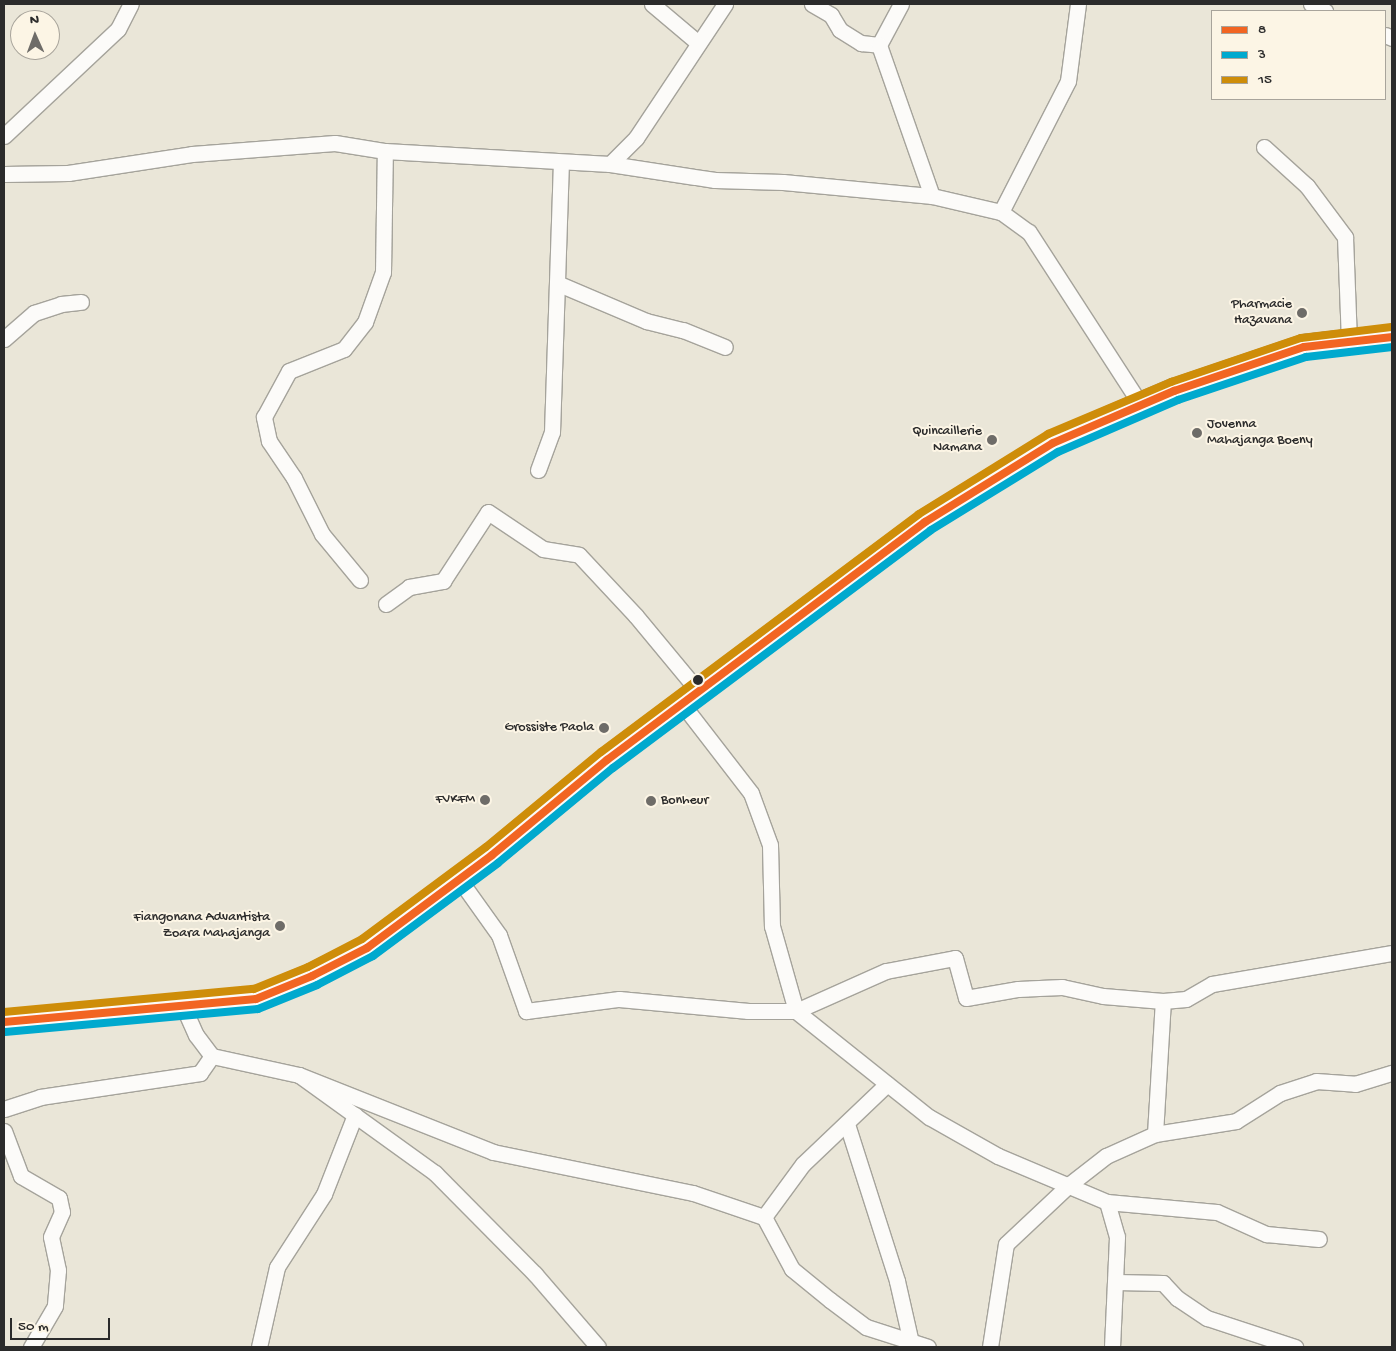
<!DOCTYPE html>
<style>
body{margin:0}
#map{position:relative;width:1396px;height:1351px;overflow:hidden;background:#eae6d8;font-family:"Gochi Hand",sans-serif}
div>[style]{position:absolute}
.roads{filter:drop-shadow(1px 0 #a5a39b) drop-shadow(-1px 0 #a5a39b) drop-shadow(0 1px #a5a39b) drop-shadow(0 -1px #a5a39b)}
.street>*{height:15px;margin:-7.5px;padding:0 7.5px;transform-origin:7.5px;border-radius:7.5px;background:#fcfbf9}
.primary>*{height:24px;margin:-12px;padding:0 12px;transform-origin:12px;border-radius:12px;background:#fcfbf9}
.bus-1>*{height:8px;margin:-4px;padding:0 4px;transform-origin:4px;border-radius:4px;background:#f26522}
.bus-2>*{height:8px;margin:-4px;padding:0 4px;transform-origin:4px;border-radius:4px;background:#00a9ce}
.bus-3>*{height:8px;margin:-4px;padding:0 4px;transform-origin:4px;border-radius:4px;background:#ce8d09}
.dots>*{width:14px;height:14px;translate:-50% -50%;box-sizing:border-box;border:2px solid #fcf5e5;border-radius:50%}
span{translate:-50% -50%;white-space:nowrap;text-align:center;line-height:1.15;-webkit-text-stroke:4px #fcf5e5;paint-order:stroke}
.poi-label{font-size:14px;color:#2b2b2b}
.right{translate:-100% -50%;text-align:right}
.left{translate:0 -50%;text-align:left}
.frame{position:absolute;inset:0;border:5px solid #2b2b2b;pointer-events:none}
.legend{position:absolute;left:1211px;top:10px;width:175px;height:90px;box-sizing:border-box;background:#fcf5e5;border:1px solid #a8a49b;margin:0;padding:6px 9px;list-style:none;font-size:15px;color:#2b2b2b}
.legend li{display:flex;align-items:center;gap:10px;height:25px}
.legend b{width:25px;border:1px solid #a8a49b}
.north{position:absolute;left:10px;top:10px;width:50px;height:50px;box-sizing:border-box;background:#fcf5e5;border:1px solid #a8a49b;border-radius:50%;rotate:358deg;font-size:14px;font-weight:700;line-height:20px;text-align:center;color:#2b2b2b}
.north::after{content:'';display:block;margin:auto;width:18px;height:22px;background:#6e6c68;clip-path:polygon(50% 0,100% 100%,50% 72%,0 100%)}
.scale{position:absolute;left:10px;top:1318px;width:100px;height:22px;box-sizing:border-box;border:2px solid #2b2b2b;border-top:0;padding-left:6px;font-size:15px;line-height:18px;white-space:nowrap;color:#2b2b2b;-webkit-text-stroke:4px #fcf5e5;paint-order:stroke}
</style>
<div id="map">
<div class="roads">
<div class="street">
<i style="left:652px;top:4px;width:59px;rotate:40.2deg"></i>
<i style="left:812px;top:4px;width:22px;rotate:30deg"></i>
<i style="left:831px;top:15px;width:17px;rotate:59deg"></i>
<i style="left:840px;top:30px;width:25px;rotate:32deg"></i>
<i style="left:861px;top:43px;width:18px;rotate:6deg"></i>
<i style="left:901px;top:4px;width:47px;rotate:118.2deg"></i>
<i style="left:879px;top:45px;width:160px;rotate:70.7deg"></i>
<i style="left:1311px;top:4px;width:16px;rotate:27deg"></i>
<i style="left:1385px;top:35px;width:8px;rotate:23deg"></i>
<i style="left:4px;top:136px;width:156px;rotate:-43.2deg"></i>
<i style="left:118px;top:29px;width:28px;rotate:-63deg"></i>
<i style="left:1264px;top:147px;width:58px;rotate:42.2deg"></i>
<i style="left:1307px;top:186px;width:64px;rotate:53.3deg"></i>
<i style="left:1345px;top:237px;width:104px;rotate:87.8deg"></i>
<i style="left:610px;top:164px;width:37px;rotate:-45deg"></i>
<i style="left:636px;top:138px;width:161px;rotate:-56.4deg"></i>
<i style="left:4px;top:174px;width:64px;rotate:-0.9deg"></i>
<i style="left:68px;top:173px;width:125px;rotate:-8.7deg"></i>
<i style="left:192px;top:154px;width:143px;rotate:-4.4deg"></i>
<i style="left:335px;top:143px;width:51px;rotate:9.1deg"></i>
<i style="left:385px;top:151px;width:225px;rotate:3.3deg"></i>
<i style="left:610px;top:164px;width:106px;rotate:8.7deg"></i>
<i style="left:715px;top:180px;width:68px;rotate:1.7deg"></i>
<i style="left:783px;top:182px;width:150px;rotate:5.4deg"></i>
<i style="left:932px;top:196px;width:71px;rotate:13.1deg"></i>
<i style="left:1001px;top:212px;width:34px;rotate:36deg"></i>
<i style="left:1029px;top:232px;width:206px;rotate:57.1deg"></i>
<i style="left:1001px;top:212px;width:147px;rotate:-62.9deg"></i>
<i style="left:1068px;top:81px;width:78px;rotate:-82.6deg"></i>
<i style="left:559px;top:284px;width:95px;rotate:23deg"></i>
<i style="left:646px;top:321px;width:38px;rotate:14deg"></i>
<i style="left:683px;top:330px;width:45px;rotate:22deg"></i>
<i style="left:4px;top:339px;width:40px;rotate:-41deg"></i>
<i style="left:34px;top:313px;width:28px;rotate:-18deg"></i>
<i style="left:61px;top:304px;width:20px;rotate:-6deg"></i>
<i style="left:538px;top:470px;width:40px;rotate:-69.8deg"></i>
<i style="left:552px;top:432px;width:269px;rotate:-88.1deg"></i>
<i style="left:360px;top:580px;width:60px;rotate:-129.6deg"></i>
<i style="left:322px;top:534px;width:63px;rotate:-116.6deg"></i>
<i style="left:294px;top:478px;width:45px;rotate:-124deg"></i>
<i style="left:269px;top:441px;width:25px;rotate:-102deg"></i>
<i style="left:264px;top:417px;width:52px;rotate:-61.5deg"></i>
<i style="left:289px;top:371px;width:59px;rotate:-21.8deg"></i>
<i style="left:344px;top:349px;width:34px;rotate:-52deg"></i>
<i style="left:365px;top:322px;width:53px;rotate:-70.2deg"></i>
<i style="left:383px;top:272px;width:121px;rotate:-89.1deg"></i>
<i style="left:386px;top:604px;width:29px;rotate:-36deg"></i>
<i style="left:409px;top:587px;width:35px;rotate:-10deg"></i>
<i style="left:443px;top:581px;width:82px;rotate:-56.9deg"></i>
<i style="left:488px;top:512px;width:66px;rotate:33.9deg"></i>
<i style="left:543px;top:549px;width:36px;rotate:9deg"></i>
<i style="left:579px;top:555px;width:83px;rotate:46.9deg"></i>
<i style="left:636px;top:616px;width:99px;rotate:50.3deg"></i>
<i style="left:683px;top:705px;width:111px;rotate:52.3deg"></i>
<i style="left:751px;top:793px;width:55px;rotate:69.9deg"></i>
<i style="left:770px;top:845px;width:81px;rotate:88.6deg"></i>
<i style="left:772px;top:926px;width:88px;rotate:74.2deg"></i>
<i style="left:796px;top:1011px;width:170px;rotate:38.6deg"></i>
<i style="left:929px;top:1117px;width:79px;rotate:29.5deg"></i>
<i style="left:998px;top:1156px;width:118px;rotate:22.9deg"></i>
<i style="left:1107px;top:1202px;width:36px;rotate:74deg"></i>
<i style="left:1117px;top:1237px;width:110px;rotate:92.6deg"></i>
<i style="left:459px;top:879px;width:69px;rotate:54.5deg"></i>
<i style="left:499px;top:935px;width:81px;rotate:70.4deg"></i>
<i style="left:526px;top:1011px;width:94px;rotate:-7.4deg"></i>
<i style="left:619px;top:999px;width:130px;rotate:5.3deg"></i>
<i style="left:748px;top:1011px;width:48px"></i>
<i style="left:796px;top:1011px;width:98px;rotate:-24deg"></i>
<i style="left:886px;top:971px;width:70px;rotate:-10.7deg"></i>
<i style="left:955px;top:958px;width:41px;rotate:74.6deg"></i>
<i style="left:966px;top:998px;width:53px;rotate:-9.8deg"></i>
<i style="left:1018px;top:989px;width:44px;rotate:-2.6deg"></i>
<i style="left:1062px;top:987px;width:42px;rotate:12.4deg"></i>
<i style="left:1103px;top:996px;width:60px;rotate:4.8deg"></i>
<i style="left:1163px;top:1001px;width:23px;rotate:-5deg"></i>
<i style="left:1186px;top:999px;width:30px;rotate:-30deg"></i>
<i style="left:1212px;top:984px;width:183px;rotate:-9.8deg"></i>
<i style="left:183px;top:1006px;width:32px;rotate:66deg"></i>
<i style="left:196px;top:1035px;width:26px;rotate:53deg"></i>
<i style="left:212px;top:1056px;width:89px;rotate:12.3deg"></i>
<i style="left:299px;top:1075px;width:168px;rotate:35.8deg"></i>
<i style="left:435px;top:1173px;width:142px;rotate:45.3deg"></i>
<i style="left:535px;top:1274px;width:96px;rotate:49.2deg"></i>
<i style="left:299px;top:1075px;width:209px;rotate:21.6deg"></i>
<i style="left:493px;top:1152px;width:204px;rotate:11.6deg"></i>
<i style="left:693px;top:1193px;width:75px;rotate:18.7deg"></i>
<i style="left:764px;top:1217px;width:59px;rotate:61.7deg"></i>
<i style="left:792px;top:1269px;width:49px;rotate:39.2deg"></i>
<i style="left:830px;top:1300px;width:45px;rotate:36.9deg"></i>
<i style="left:866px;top:1327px;width:65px;rotate:17.9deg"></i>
<i style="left:4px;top:1109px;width:38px;rotate:-18deg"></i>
<i style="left:40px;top:1097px;width:162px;rotate:-8.5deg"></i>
<i style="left:200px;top:1073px;width:21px;rotate:-55deg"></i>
<i style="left:847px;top:1124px;width:165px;rotate:72.3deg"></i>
<i style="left:897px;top:1281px;width:68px;rotate:77.2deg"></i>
<i style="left:4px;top:1131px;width:48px;rotate:69.3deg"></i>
<i style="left:21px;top:1176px;width:44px;rotate:30.1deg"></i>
<i style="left:59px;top:1198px;width:14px;rotate:78deg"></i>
<i style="left:62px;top:1212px;width:27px;rotate:114deg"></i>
<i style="left:51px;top:1237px;width:34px;rotate:78deg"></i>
<i style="left:58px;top:1270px;width:36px;rotate:95deg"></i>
<i style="left:55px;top:1306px;width:48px;rotate:120.3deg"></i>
<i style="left:1155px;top:1134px;width:133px;rotate:-86.6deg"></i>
<i style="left:1107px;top:1202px;width:110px;rotate:5.2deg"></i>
<i style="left:1217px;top:1212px;width:54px;rotate:24.2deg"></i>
<i style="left:1266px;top:1234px;width:53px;rotate:5.4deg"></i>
<i style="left:764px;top:1217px;width:66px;rotate:-53.7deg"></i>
<i style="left:803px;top:1164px;width:116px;rotate:-43.6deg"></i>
<i style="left:1116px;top:1282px;width:47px;rotate:1.2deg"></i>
<i style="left:1163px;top:1283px;width:21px;rotate:47deg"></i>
<i style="left:1177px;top:1298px;width:36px;rotate:34deg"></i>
<i style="left:1207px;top:1318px;width:93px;rotate:18.2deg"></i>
<i style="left:259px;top:1347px;width:82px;rotate:-77.3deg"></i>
<i style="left:277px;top:1267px;width:87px;rotate:-57.2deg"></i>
<i style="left:324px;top:1194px;width:85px;rotate:-68.6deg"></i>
<i style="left:990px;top:1347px;width:104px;rotate:-81.2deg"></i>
<i style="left:1006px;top:1244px;width:88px;rotate:-43.2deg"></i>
<i style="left:1070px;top:1184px;width:46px;rotate:-37.9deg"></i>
<i style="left:1106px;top:1156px;width:54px;rotate:-24.2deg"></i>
<i style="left:1155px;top:1134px;width:82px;rotate:-9.1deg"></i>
<i style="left:1236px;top:1121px;width:52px;rotate:-32.5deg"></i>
<i style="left:1280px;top:1093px;width:38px;rotate:-18deg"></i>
<i style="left:1316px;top:1081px;width:39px;rotate:4deg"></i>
<i style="left:1355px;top:1084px;width:39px;rotate:-17deg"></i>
</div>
<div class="primary">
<i style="left:4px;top:1022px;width:253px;rotate:-5.2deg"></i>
<i style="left:256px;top:999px;width:61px;rotate:-22.3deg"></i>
<i style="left:312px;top:976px;width:62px;rotate:-27deg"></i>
<i style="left:367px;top:948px;width:156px;rotate:-36.6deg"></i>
<i style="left:492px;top:855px;width:149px;rotate:-39.6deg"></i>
<i style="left:607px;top:760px;width:397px;rotate:-36.8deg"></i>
<i style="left:925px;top:522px;width:150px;rotate:-31.7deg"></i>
<i style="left:1053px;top:443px;width:132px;rotate:-23.3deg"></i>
<i style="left:1174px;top:391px;width:137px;rotate:-18.7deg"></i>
<i style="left:1304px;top:347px;width:89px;rotate:-6.5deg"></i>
</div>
</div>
<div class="bus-1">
<i style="left:4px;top:1022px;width:253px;rotate:-5.2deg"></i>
<i style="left:256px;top:999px;width:61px;rotate:-22.3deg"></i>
<i style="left:312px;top:976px;width:62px;rotate:-27deg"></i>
<i style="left:367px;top:948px;width:156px;rotate:-36.6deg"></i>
<i style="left:492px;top:855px;width:149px;rotate:-39.6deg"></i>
<i style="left:607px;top:760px;width:397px;rotate:-36.8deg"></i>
<i style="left:925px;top:522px;width:150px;rotate:-31.7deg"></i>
<i style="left:1053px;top:443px;width:132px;rotate:-23.3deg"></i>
<i style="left:1174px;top:391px;width:137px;rotate:-18.7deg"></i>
<i style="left:1304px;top:347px;width:89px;rotate:-6.5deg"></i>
</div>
<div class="bus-2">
<i style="left:5px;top:1032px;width:254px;rotate:-5.2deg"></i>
<i style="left:258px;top:1009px;width:64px;rotate:-22.1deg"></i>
<i style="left:317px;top:985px;width:63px;rotate:-27.4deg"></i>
<i style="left:373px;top:956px;width:156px;rotate:-36.6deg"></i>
<i style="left:498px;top:863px;width:149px;rotate:-39.6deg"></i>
<i style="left:613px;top:768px;width:397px;rotate:-36.8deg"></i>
<i style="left:931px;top:530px;width:149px;rotate:-31.6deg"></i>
<i style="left:1058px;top:452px;width:131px;rotate:-23.4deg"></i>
<i style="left:1178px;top:400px;width:135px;rotate:-18.6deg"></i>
<i style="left:1306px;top:357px;width:87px;rotate:-6.6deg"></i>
</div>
<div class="bus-3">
<i style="left:4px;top:1012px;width:251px;rotate:-5.3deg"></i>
<i style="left:254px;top:989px;width:58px;rotate:-22.2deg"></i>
<i style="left:308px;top:967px;width:61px;rotate:-27.4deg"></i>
<i style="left:362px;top:939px;width:154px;rotate:-36.6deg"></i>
<i style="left:486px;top:847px;width:149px;rotate:-39.6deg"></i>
<i style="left:601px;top:752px;width:397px;rotate:-36.8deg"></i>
<i style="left:919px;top:514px;width:152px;rotate:-31.8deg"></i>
<i style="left:1048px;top:434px;width:134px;rotate:-22.9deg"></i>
<i style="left:1171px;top:382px;width:137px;rotate:-18.7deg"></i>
<i style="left:1301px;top:338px;width:91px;rotate:-7deg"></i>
</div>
<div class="dots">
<i style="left:1302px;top:313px;background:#6e6c68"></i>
<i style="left:1197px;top:433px;background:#6e6c68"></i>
<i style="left:992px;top:440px;background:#6e6c68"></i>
<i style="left:698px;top:680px;background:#2b2b2b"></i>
<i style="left:604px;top:728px;background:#6e6c68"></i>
<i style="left:485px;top:800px;background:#6e6c68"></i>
<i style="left:651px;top:801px;background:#6e6c68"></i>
<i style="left:280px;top:926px;background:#6e6c68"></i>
</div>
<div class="poi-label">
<span class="right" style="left:1292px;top:313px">Pharmacie<br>Hazavana</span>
<span class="left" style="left:1207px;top:433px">Jovenna<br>Mahajanga Boeny</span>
<span class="right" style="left:982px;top:440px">Quincaillerie<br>Namana</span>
<span class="right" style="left:594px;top:728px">Grossiste Paola</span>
<span class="right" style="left:475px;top:800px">FVKFM</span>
<span class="left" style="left:661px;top:801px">Bonheur</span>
<span class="right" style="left:270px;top:926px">Fiangonana Advantista<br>Zoara Mahajanga</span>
</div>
<div class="frame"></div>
<ul class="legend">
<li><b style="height:6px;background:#f26522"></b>8</li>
<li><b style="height:6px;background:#00a9ce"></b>3</li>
<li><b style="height:6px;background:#ce8d09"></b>15</li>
</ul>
<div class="north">N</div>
<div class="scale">50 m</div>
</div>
